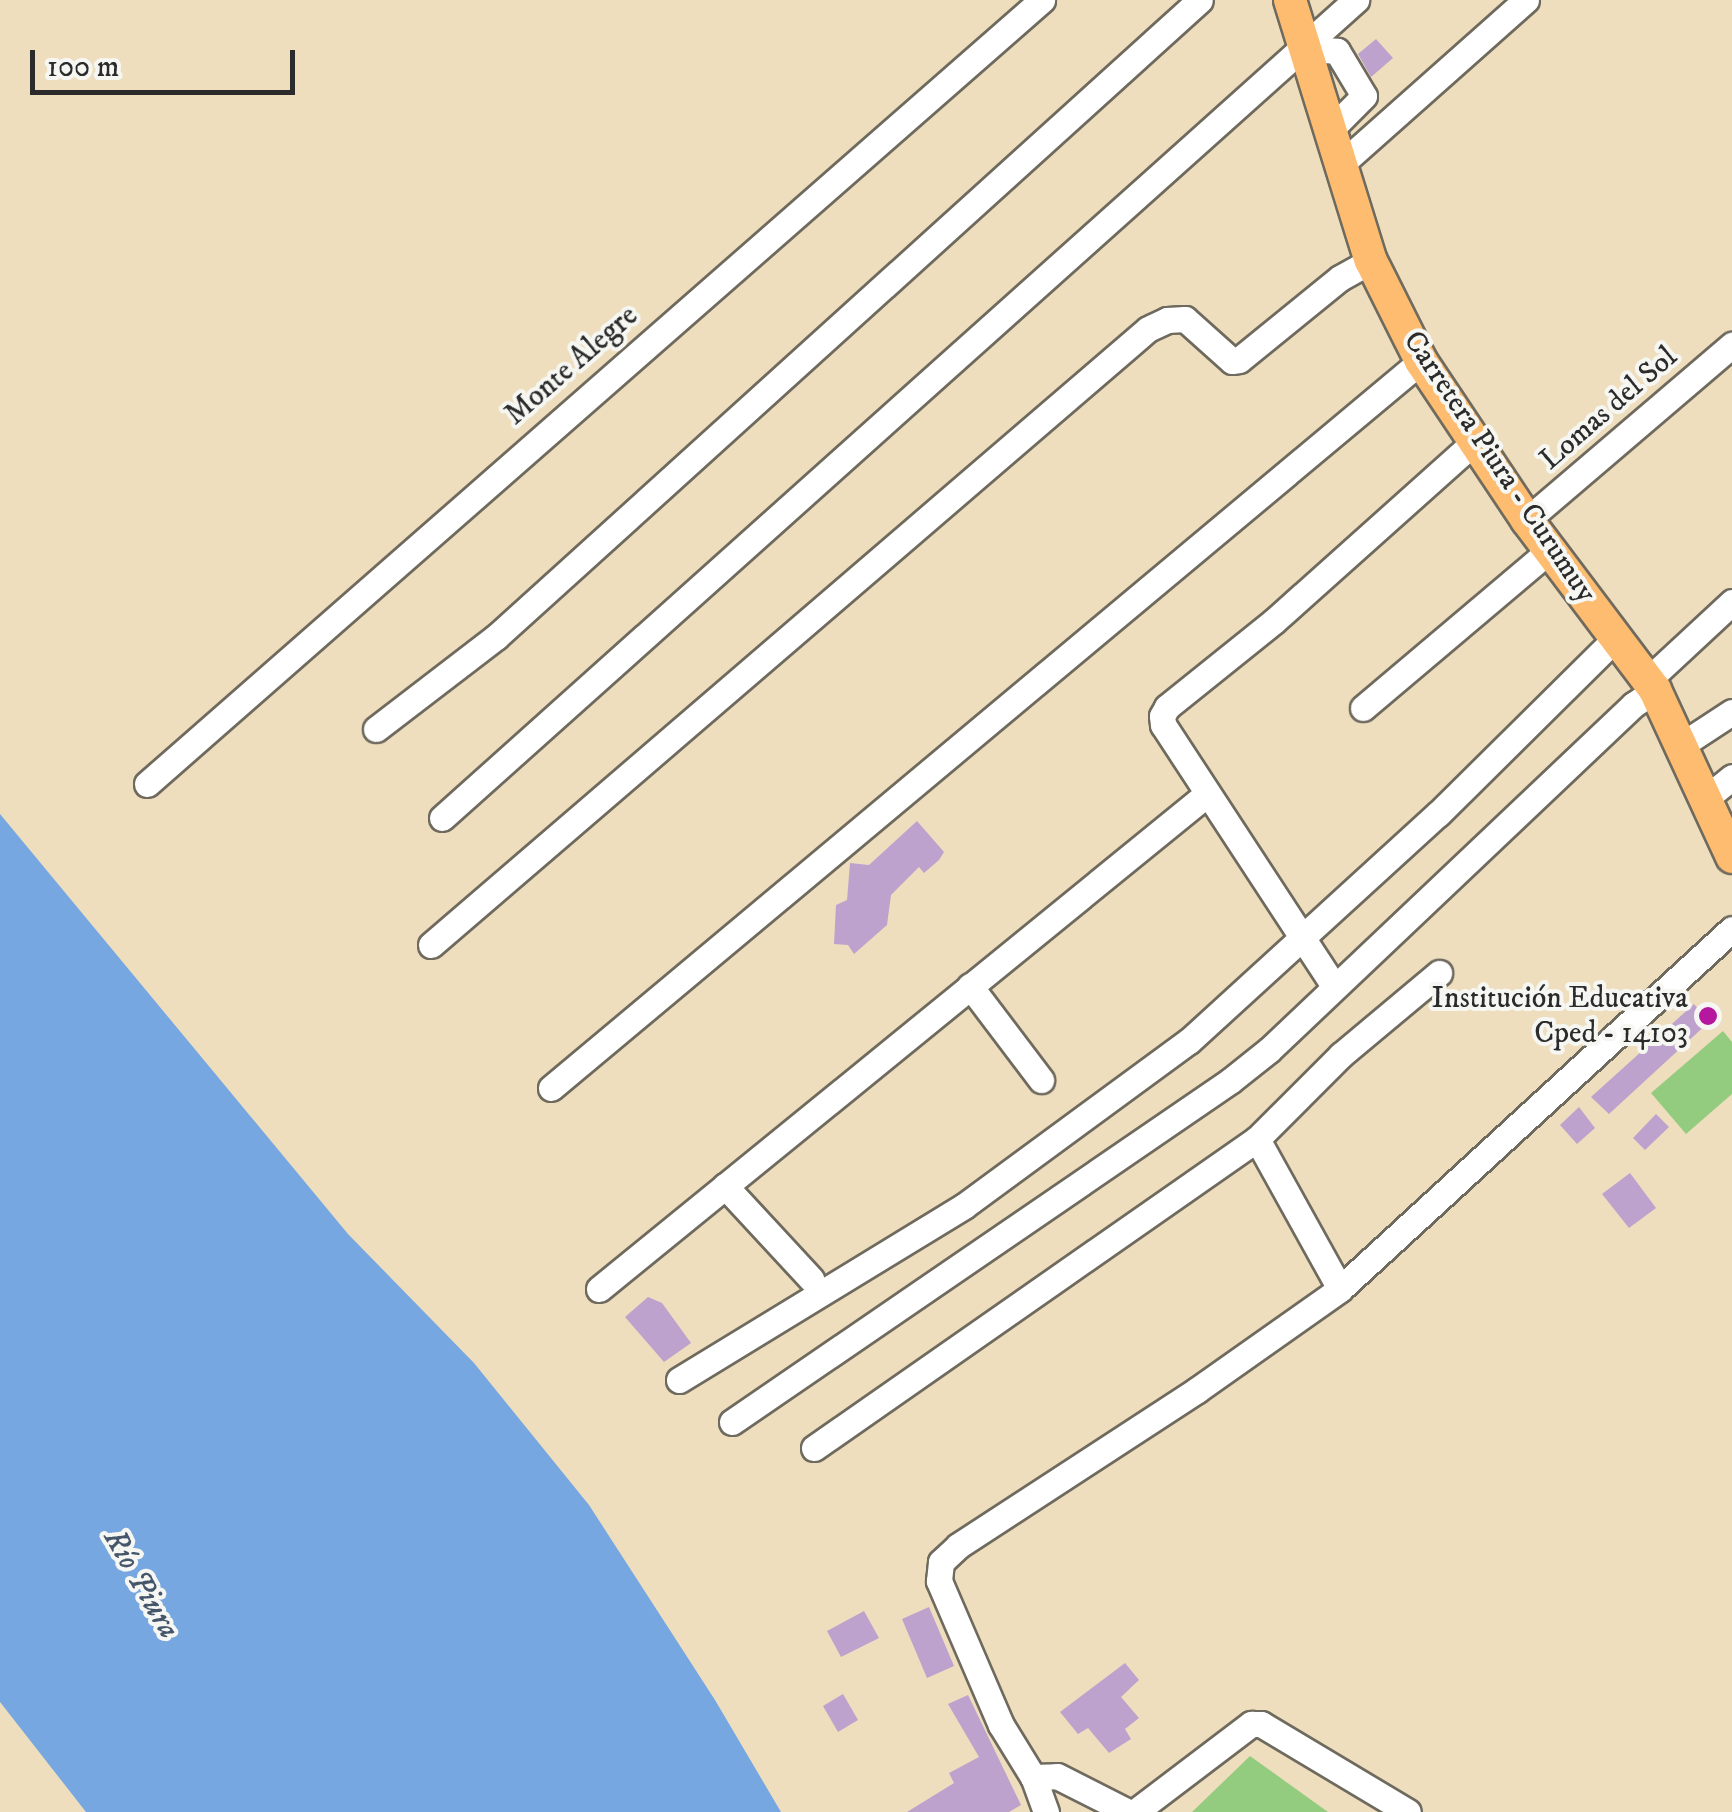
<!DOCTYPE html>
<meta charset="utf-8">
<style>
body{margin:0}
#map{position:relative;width:1732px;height:1812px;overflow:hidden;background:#eedebe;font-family:"IM FELL DW Pica",serif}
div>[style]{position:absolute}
.green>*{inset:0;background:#94cc7f}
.water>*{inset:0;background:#76a7e1}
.building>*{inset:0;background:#bda2cd}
.roads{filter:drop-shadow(2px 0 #6f6a5e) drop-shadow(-2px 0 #6f6a5e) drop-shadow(0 2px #6f6a5e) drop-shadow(0 -2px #6f6a5e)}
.minor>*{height:25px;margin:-12.5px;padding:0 12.5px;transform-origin:12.5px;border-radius:12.5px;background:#fff}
.major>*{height:32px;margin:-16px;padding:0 16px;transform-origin:16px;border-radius:16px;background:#fdbc6f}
.dots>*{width:28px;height:28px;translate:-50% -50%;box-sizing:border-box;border:5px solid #f6f6f2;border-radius:50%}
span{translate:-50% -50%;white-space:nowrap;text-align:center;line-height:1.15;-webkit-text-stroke:8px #f6f6f2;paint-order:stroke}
.street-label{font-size:30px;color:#2b2b2b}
.poi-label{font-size:30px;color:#2b2b2b}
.right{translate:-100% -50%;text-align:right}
.water-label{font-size:32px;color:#45566b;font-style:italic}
.scale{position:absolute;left:30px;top:50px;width:265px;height:45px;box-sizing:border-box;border:5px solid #2b2b2b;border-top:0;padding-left:12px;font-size:30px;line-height:35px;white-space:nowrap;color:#2b2b2b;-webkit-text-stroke:8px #f6f6f2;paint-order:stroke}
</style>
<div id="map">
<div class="green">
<i style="clip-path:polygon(1723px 1031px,1732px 1042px,1732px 1094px,1686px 1134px,1651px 1093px)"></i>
<i style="clip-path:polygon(1250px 1756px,1328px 1812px,1192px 1812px)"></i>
</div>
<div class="water">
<i style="clip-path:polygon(0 814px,348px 1234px,474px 1363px,589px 1505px,715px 1700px,781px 1812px,86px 1812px,0 1702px)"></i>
</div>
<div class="building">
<i style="clip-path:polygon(1376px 39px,1393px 58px,1371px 77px,1358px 54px)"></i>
<i style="clip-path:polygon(917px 821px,944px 852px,939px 860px,924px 873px,919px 867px,891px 895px,887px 925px,854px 954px,848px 945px,834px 944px,836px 905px,847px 900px,850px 863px,869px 865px)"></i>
<i style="clip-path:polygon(1694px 1004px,1709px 1022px,1609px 1114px,1591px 1097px)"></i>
<i style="clip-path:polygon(1579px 1107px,1595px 1128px,1577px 1144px,1560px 1125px)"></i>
<i style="clip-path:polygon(1656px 1114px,1669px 1127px,1645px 1150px,1633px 1138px)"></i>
<i style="clip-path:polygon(1630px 1173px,1656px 1208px,1629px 1228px,1602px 1194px)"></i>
<i style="clip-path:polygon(648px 1297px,662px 1303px,691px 1343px,664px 1362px,625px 1317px)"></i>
<i style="clip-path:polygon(929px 1607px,954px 1666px,927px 1678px,902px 1619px)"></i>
<i style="clip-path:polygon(864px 1611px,879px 1638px,841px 1657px,827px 1631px)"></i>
<i style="clip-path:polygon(1125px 1663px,1139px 1680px,1121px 1697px,1139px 1718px,1125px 1729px,1131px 1739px,1109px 1753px,1088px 1728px,1078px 1734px,1060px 1712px)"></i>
<i style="clip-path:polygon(843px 1694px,858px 1720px,838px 1732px,823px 1706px)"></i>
<i style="clip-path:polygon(968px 1695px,1021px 1805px,1009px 1812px,907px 1812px,954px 1783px,949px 1773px,979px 1757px,948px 1704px)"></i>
</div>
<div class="roads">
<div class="minor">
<i style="left:1302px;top:49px;width:35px;rotate:3deg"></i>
<i style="left:1337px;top:51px;width:52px;rotate:59deg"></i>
<i style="left:1364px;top:96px;width:51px;rotate:135deg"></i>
<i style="left:1339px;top:166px;width:250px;rotate:-41.6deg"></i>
<i style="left:1527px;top:520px;width:270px;rotate:-40.5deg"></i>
<i style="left:1647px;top:681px;width:116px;rotate:-42.9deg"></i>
<i style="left:1363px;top:708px;width:245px;rotate:-40.2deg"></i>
<i style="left:376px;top:729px;width:151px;rotate:-37.5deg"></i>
<i style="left:496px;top:637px;width:949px;rotate:-42.14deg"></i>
<i style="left:1680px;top:746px;width:62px;rotate:-33.2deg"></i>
<i style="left:147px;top:784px;width:1190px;rotate:-41.22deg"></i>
<i style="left:1705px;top:799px;width:35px;rotate:-39deg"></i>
<i style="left:442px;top:818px;width:1227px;rotate:-41.83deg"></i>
<i style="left:431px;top:945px;width:945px;rotate:-40.67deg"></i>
<i style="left:1148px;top:329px;width:21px;rotate:-25deg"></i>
<i style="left:1167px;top:320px;width:18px;rotate:-3deg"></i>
<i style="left:1185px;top:319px;width:63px;rotate:41.8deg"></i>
<i style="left:1232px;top:361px;width:7px;rotate:-8deg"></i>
<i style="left:1239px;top:360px;width:130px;rotate:-39.1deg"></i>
<i style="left:1340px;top:278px;width:35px;rotate:-29deg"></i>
<i style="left:970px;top:986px;width:118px;rotate:52.9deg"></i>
<i style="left:1334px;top:986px;width:312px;rotate:-123.2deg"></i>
<i style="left:1163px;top:725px;width:9px;rotate:-96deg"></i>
<i style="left:1162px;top:716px;width:10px;rotate:-61deg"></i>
<i style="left:1167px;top:707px;width:137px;rotate:-38.8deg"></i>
<i style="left:1274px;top:621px;width:268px;rotate:-41.8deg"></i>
<i style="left:551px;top:1088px;width:1134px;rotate:-39.88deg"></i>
<i style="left:1257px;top:1139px;width:171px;rotate:61deg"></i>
<i style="left:725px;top:1186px;width:127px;rotate:47.2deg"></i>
<i style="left:599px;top:1289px;width:784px;rotate:-39.15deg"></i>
<i style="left:679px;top:1380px;width:334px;rotate:-31.4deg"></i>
<i style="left:964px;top:1206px;width:279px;rotate:-36.3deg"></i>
<i style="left:1189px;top:1041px;width:337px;rotate:-42.4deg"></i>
<i style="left:1438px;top:814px;width:250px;rotate:-44.7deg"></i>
<i style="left:732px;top:1422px;width:604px;rotate:-34.4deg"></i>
<i style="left:1230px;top:1081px;width:50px;rotate:-38.5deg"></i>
<i style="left:1269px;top:1050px;width:502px;rotate:-43.46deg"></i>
<i style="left:1633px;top:705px;width:27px;rotate:-34deg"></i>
<i style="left:814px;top:1448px;width:540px;rotate:-34.9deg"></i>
<i style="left:1257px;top:1139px;width:119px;rotate:-45deg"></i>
<i style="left:1341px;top:1055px;width:128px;rotate:-39.9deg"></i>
<i style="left:1033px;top:1777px;width:24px;rotate:-2deg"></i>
<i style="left:1057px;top:1776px;width:80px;rotate:26.9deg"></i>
<i style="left:1046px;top:1812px;width:37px;rotate:-110deg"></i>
<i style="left:1033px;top:1777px;width:61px;rotate:-121.6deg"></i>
<i style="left:1001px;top:1725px;width:157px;rotate:-113.3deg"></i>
<i style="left:939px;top:1581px;width:19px;rotate:-84deg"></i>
<i style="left:941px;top:1562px;width:23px;rotate:-43deg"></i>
<i style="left:958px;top:1546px;width:285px;rotate:-33.1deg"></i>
<i style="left:1197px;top:1390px;width:175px;rotate:-35.2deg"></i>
<i style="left:1340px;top:1289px;width:532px;rotate:-42.56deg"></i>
<i style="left:1135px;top:1812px;width:146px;rotate:-37.2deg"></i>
<i style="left:1251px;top:1724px;width:10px"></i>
<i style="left:1261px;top:1724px;width:171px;rotate:30.9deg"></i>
</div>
<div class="major">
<i style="left:1290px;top:0;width:273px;rotate:72.8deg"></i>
<i style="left:1371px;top:261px;width:112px;rotate:63.4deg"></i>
<i style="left:1421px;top:361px;width:191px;rotate:56.3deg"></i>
<i style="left:1527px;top:520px;width:213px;rotate:53deg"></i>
<i style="left:1655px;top:690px;width:184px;rotate:65.2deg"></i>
</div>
</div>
<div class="dots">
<i style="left:1708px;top:1016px;background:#b5179e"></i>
</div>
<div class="street-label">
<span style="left:572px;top:366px;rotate:-41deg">Monte Alegre</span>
<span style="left:1609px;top:409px;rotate:-41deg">Lomas del Sol</span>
<span style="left:1499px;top:467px;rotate:56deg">Carretera Piura - Curumuy</span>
</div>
<div class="poi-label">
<span class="right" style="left:1688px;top:1016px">Institución Educativa<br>Cped - 14103</span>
</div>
<div class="water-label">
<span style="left:141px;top:1584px;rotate:60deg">Río Piura</span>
</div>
<div class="scale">100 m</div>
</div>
